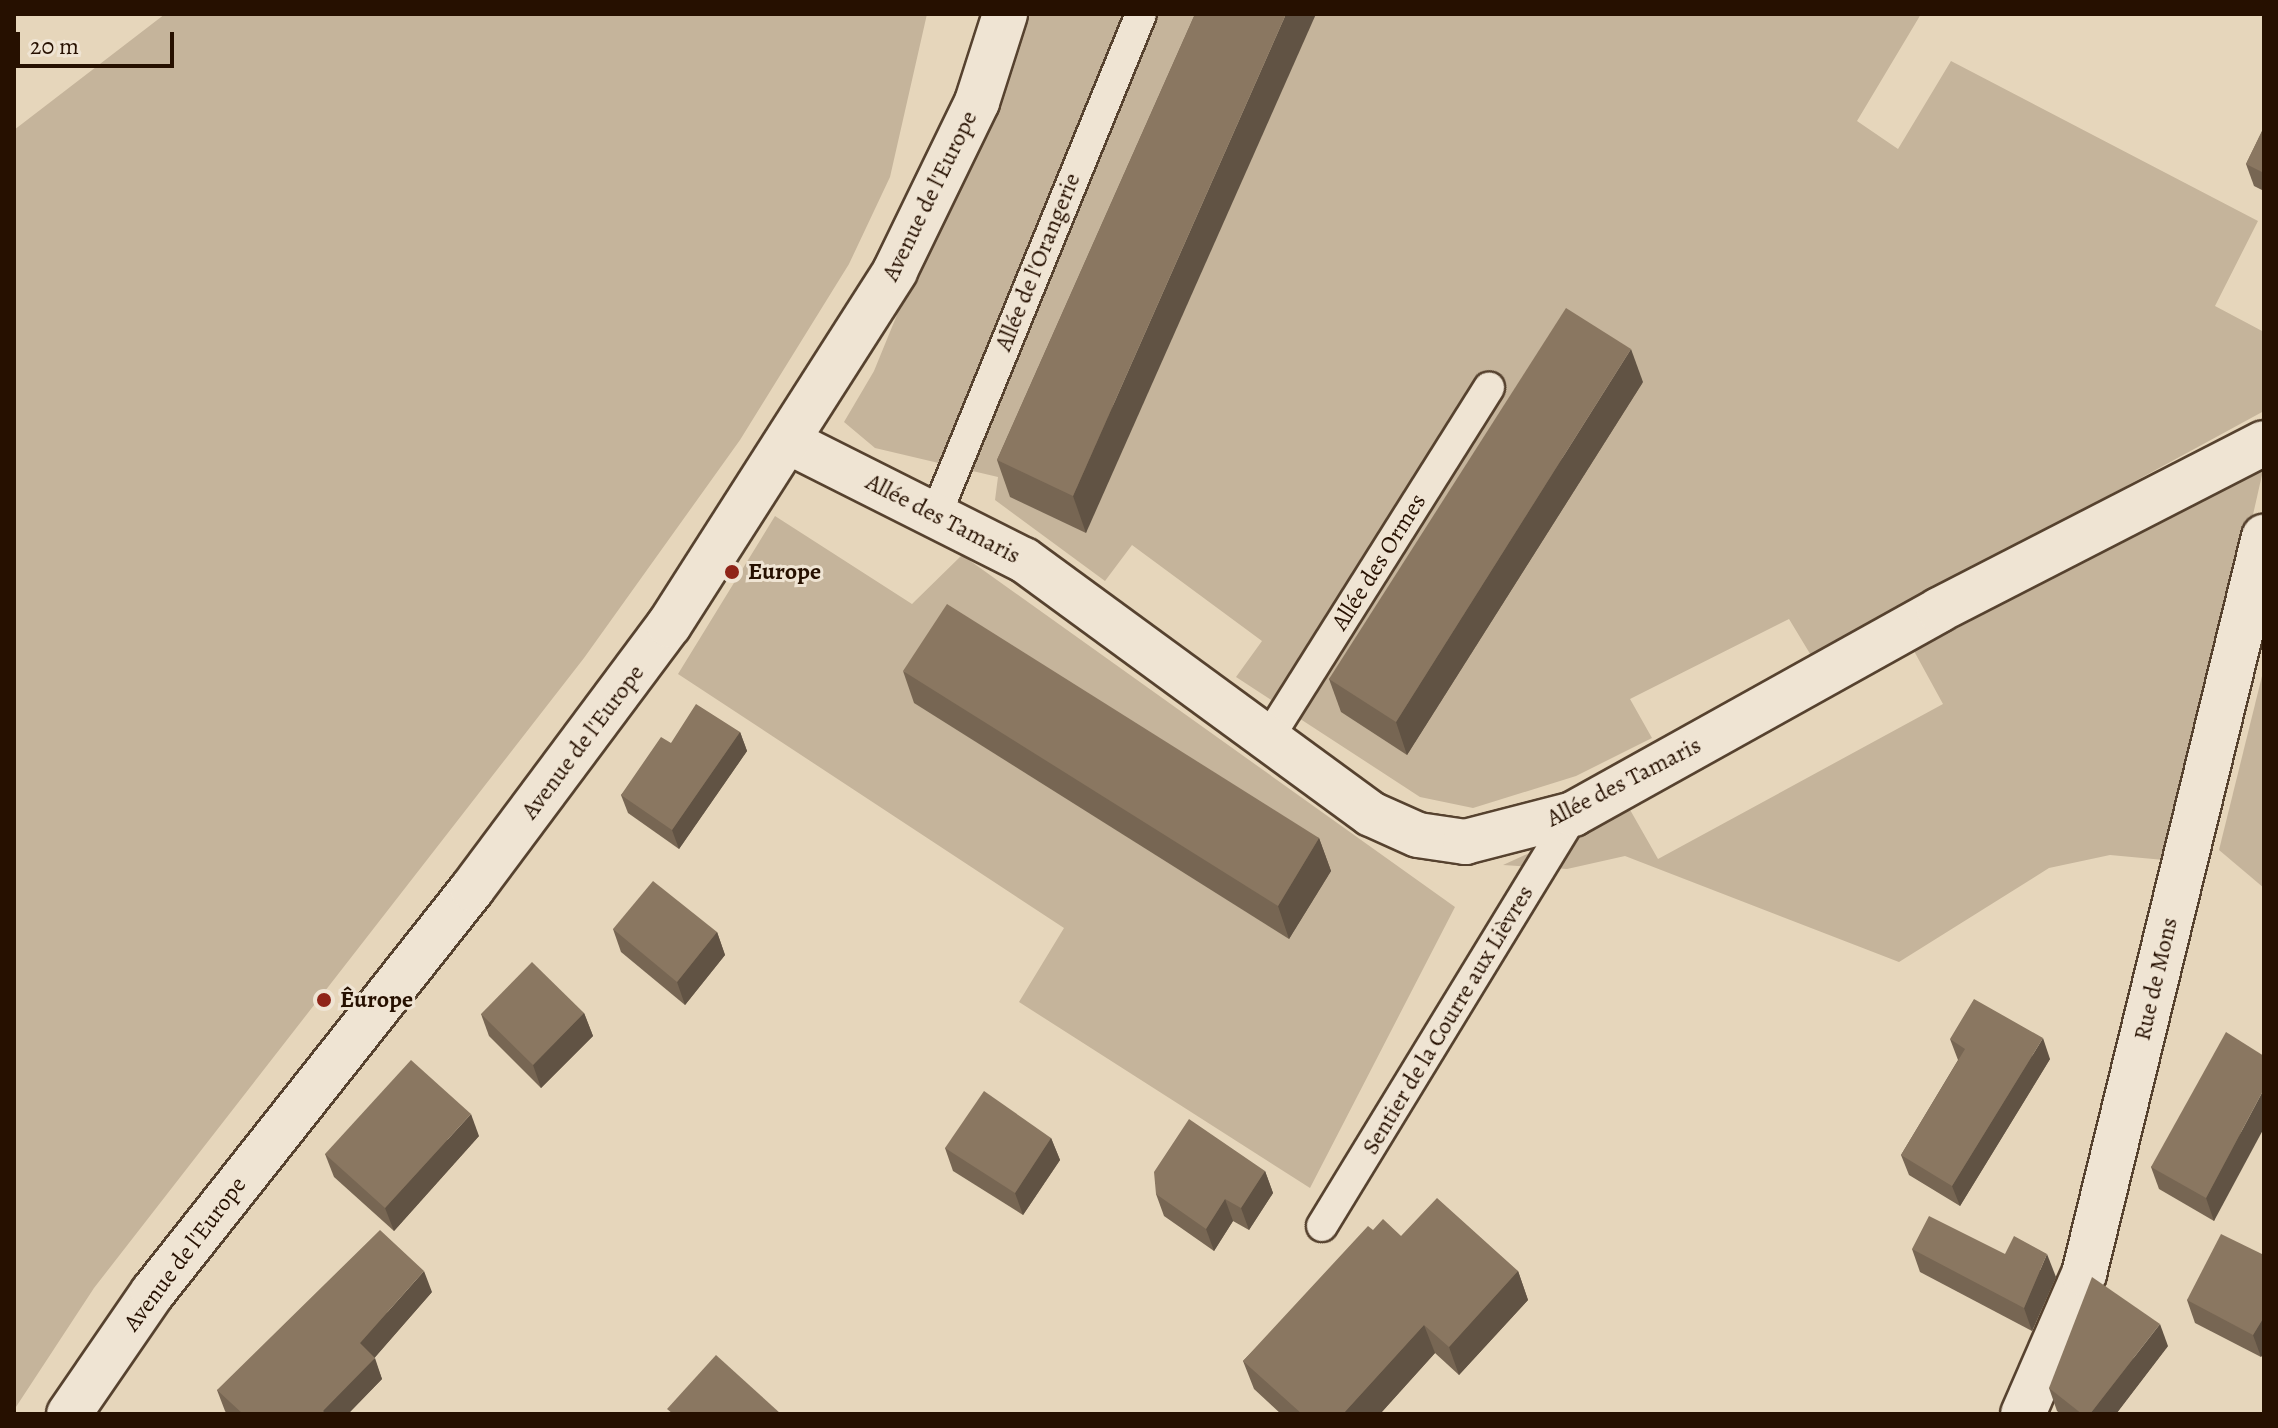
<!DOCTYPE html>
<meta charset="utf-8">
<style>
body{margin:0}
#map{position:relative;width:2278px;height:1428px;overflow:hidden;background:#e6d6bb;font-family:Alegreya,serif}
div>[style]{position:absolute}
.green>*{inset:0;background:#c5b49b}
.roads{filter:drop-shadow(2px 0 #56422f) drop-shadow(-2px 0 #56422f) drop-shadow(0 2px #56422f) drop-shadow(0 -2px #56422f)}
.service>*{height:30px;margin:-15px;padding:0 15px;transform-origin:15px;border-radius:15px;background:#efe4d3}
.minor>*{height:44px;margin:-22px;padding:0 22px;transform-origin:22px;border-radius:22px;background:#efe4d3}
.wall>*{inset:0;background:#776653}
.shaded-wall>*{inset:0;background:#615344}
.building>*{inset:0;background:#8a7761}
.dots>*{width:22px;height:22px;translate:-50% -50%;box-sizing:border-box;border:4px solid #efe4d3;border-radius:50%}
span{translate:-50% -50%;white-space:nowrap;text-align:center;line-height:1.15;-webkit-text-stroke:6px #efe4d3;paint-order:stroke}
.street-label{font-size:24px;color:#261000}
.poi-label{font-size:24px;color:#261000;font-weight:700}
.left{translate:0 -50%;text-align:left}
.frame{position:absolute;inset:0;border:16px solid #261000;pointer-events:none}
.scale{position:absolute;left:16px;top:32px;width:158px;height:36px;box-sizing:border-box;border:4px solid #261000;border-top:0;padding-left:10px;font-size:24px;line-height:28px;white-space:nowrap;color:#261000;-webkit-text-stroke:6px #efe4d3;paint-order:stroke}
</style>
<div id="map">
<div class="green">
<i style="clip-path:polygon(165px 14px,927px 14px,890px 177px,849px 264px,740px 440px,584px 658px,94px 1288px,14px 1410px,14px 130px)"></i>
<i style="clip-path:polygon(1020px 14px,1921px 14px,1857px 121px,1898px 149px,1951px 61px,2258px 221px,2215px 306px,2264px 332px,2264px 411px,1812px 657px,1789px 619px,1630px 699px,1652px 738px,1576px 776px,1473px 808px,1420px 797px,1236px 677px,1262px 641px,1132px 545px,1105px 581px,995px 500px,998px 477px,875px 448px,844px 422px,874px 371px)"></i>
<i style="clip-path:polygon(2264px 466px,2175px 861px,2110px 855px,2049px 868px,1899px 962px,1625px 856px,1567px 869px,1503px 865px,1629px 808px,1658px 859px,1943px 704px,1914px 651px)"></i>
<i style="clip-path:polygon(775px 516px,912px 604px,962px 555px,1455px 907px,1310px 1188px,1019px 1002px,1064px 928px,678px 674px)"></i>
<i style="clip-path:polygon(2264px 668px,2264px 888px,2219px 850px)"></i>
</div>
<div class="roads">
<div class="service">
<i style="left:937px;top:512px;width:538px;rotate:-67.72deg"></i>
<i style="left:1269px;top:737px;width:413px;rotate:-57.8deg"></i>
<i style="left:1322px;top:1226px;width:482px;rotate:-58.6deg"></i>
</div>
<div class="minor">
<i style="left:789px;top:442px;width:263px;rotate:26.7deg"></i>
<i style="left:1024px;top:560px;width:430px;rotate:36.2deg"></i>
<i style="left:1371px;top:814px;width:51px;rotate:24.1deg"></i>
<i style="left:1418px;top:835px;width:48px;rotate:8.5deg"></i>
<i style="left:1465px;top:842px;width:112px;rotate:-14.5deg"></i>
<i style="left:1573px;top:814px;width:419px;rotate:-29.1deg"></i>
<i style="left:1939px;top:610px;width:365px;rotate:-27.2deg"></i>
<i style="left:69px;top:1414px;width:148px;rotate:-55.5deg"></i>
<i style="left:153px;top:1292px;width:514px;rotate:-51.64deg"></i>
<i style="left:472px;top:889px;width:329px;rotate:-53.3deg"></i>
<i style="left:669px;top:625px;width:420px;rotate:-57.4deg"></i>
<i style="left:895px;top:271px;width:188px;rotate:-64.1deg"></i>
<i style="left:977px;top:102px;width:92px;rotate:-72.3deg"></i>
<i style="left:2023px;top:1414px;width:153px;rotate:-66.5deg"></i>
<i style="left:2084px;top:1274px;width:759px;rotate:-76.28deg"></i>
</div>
</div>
<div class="wall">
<i style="clip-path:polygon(1195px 14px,1086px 533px,1010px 497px,997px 460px)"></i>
<i style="clip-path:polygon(2264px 127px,2264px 191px,2254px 186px,2246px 164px)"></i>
<i style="clip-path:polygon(1643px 382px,1407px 755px,1341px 712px,1329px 679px)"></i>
<i style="clip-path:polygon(903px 671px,1319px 838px,1331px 871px,1289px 939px,914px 703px)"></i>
<i style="clip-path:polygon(740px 732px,747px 751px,679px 849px,628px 813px,621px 795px,671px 743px)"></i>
<i style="clip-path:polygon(613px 929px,717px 932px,725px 955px,685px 1005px,621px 952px)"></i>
<i style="clip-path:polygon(584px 1013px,593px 1036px,541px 1088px,489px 1036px,481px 1014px)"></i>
<i style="clip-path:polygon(1950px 1039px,2050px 1059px,1960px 1206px,1909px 1175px,1901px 1155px,1958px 1060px)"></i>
<i style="clip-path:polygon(2264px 1056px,2214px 1221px,2159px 1189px,2151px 1167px)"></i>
<i style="clip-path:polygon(479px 1136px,394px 1231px,334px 1177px,325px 1154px)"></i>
<i style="clip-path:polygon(1051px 1138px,1060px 1160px,1023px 1215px,953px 1171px,945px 1148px)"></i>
<i style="clip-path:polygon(1265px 1171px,1273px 1193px,1249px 1230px,1233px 1221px,1214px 1251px,1164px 1216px,1156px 1194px)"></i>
<i style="clip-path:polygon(1373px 1230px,1401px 1236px,1518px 1271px,1528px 1300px,1459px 1375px,1435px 1353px,1380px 1414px,1281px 1414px,1254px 1389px,1243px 1361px)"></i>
<i style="clip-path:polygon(1912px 1249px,2005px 1254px,2056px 1277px,2032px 1331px,1920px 1272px)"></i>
<i style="clip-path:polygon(2264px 1255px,2264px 1352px,2261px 1357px,2195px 1323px,2187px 1300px)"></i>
<i style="clip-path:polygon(432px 1292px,374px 1358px,382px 1379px,348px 1414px,227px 1414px,225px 1411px,217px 1390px)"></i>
<i style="clip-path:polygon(2168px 1346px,2116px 1414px,2061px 1414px,2057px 1411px,2049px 1388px)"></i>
</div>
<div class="shaded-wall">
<i style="clip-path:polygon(1286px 14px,1316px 14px,1086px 533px,1073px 496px)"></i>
<i style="clip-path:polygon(1631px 349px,1643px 382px,1407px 755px,1396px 722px)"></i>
<i style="clip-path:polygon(740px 732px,747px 751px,679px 849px,672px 830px)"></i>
<i style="clip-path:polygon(1319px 838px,1331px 871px,1289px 939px,1278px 906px)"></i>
<i style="clip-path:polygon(717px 932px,725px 955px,685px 1005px,677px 982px)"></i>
<i style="clip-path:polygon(584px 1013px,593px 1036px,541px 1088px,533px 1065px)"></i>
<i style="clip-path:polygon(2043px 1038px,2050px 1059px,1960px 1206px,1952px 1186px)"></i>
<i style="clip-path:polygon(2264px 1089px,2264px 1128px,2214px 1221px,2206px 1198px)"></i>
<i style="clip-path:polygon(471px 1114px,479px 1136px,394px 1231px,385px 1208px)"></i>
<i style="clip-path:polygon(1051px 1138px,1060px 1160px,1023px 1215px,1015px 1193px)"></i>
<i style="clip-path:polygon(1265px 1171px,1273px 1193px,1249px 1230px,1241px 1208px)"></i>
<i style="clip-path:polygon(1225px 1199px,1233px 1221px,1214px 1251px,1206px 1229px)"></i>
<i style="clip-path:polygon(2047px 1254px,2056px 1277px,2032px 1331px,2024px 1308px)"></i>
<i style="clip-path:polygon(424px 1271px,432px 1292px,371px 1362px,375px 1358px,382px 1379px,348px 1414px,324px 1414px,323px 1411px,360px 1343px)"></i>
<i style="clip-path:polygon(1518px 1271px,1528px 1300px,1459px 1375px,1449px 1347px)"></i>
<i style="clip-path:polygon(2264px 1317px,2264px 1352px,2261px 1357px,2253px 1335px)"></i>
<i style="clip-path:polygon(2160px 1324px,2168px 1346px,2116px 1414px,2090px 1414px)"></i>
<i style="clip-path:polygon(1424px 1325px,1435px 1353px,1380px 1414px,1343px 1414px)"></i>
</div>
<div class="building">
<i style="clip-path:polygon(1195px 14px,1286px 14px,1073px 496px,997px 460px)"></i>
<i style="clip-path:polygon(2264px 127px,2264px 173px,2246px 164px)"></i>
<i style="clip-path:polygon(1566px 308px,1631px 349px,1396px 722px,1329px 679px)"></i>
<i style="clip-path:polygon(947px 604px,1319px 838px,1278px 906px,903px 671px)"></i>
<i style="clip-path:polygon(696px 704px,740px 732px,672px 830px,621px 795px,661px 737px,671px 743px)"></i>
<i style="clip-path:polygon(653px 881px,717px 932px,677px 982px,613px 929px)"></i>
<i style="clip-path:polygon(532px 962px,584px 1013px,533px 1065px,481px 1014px)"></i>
<i style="clip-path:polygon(1974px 999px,2043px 1038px,1952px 1186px,1901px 1155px,1965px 1049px,1950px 1039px)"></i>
<i style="clip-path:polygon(2226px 1032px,2264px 1056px,2264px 1089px,2206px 1198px,2151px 1167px)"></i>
<i style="clip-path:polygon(411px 1060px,471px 1114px,385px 1208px,325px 1154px)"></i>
<i style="clip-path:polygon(984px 1091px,1051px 1138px,1015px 1193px,945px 1148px)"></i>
<i style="clip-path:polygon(1189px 1119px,1265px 1171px,1241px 1208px,1225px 1199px,1206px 1229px,1156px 1194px,1154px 1172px)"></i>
<i style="clip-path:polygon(1437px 1198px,1518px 1271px,1449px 1347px,1424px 1325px,1343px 1414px,1302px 1414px,1243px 1361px,1368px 1226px,1373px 1230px,1383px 1219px,1401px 1236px)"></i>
<i style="clip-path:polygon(1929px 1216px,2005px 1254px,2014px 1236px,2047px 1254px,2024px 1308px,1912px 1249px)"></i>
<i style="clip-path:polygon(380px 1230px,424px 1271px,360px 1343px,375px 1358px,323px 1411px,326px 1414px,243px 1414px,217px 1390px)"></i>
<i style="clip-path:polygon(2221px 1234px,2264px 1255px,2264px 1317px,2253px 1335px,2187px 1300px)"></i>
<i style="clip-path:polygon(2092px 1277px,2160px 1324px,2090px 1414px,2082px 1414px,2049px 1388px)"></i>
<i style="clip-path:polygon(716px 1355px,781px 1414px,673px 1414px,667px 1409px)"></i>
</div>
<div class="dots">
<i style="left:732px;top:572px;background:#8f2418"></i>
<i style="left:324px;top:1000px;background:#8f2418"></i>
</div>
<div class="street-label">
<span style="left:930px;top:196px;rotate:-64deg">Avenue de l'Europe</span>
<span style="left:1038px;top:262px;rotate:-68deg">Allée de l'Orangerie</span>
<span style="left:943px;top:519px;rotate:27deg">Allée des Tamaris</span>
<span style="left:1379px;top:562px;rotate:-58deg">Allée des Ormes</span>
<span style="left:583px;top:742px;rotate:-53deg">Avenue de l'Europe</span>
<span style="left:1624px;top:782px;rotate:-27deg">Allée des Tamaris</span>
<span style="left:2156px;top:979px;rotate:-77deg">Rue de Mons</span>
<span style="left:1448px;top:1020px;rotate:-59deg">Sentier de la Courre aux Lièvres</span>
<span style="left:185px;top:1254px;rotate:-53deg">Avenue de l'Europe</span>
</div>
<div class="poi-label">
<span class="left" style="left:748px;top:572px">Europe</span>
<span class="left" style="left:340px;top:1000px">Êurope</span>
</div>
<div class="frame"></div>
<div class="scale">20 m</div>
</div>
